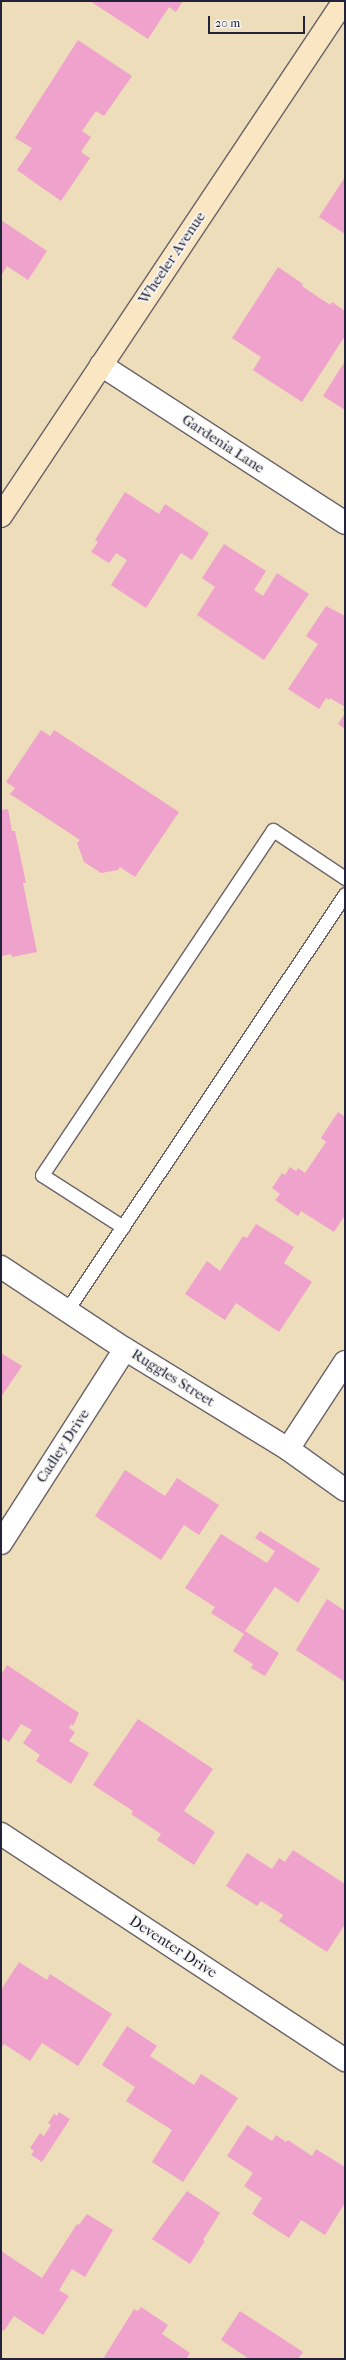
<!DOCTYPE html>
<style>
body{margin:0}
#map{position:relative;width:346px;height:2360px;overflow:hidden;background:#edddbb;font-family:"IM FELL French Canon",serif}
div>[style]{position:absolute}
.building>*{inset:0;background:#efa2cc}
.roads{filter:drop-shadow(1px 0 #696368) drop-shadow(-1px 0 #696368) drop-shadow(0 1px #696368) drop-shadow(0 -1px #696368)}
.service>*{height:13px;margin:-6.5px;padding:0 6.5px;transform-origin:6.5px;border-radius:6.5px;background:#fff}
.minor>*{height:22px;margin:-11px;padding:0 11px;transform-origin:11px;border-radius:11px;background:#fff}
.secondary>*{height:22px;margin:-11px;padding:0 11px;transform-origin:11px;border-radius:11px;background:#fbe6c3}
span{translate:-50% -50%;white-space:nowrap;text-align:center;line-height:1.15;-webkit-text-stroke:3.5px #f6f6f2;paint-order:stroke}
.street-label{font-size:15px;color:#22223b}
.frame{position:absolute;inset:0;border:2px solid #22223b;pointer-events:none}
.scale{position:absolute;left:208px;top:16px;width:97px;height:18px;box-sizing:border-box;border:2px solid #22223b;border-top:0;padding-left:5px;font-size:12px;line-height:14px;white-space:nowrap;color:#22223b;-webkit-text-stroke:3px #f6f6f2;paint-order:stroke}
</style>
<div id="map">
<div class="building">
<i style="clip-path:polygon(90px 1px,183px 1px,176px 12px,169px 7px,148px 39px)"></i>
<i style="clip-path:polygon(78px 40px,132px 76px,104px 116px,96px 111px,82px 131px,91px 137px,81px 152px,90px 158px,61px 201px,17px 170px,32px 148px,15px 138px)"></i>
<i style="clip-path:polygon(345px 177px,345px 234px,319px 217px)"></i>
<i style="clip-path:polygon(1px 220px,47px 251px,28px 280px,7px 266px,1px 276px)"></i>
<i style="clip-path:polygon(278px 267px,303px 284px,302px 286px,330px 305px,332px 302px,345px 311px,345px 336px,302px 402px,253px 370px,261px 357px,232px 338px)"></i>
<i style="clip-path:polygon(345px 361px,345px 410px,323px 396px)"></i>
<i style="clip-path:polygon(125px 492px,159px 514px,165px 504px,209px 533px,192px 560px,181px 553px,146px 608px,111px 585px,127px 560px,116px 553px,109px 563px,91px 552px,98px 542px,95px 540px)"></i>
<i style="clip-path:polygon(224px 544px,266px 571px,254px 590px,263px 596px,277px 573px,309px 594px,264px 660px,197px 615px,215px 587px,202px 578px)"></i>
<i style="clip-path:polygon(326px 606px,345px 616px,345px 712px,343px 710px,345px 707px,330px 698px,329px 700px,326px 698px,319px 709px,288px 689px,318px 644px,306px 636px)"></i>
<i style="clip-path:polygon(345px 713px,345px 729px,338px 724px)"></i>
<i style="clip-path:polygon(41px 730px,50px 736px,54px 730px,179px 812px,135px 877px,120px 867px,118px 870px,101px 873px,84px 862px,77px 843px,80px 840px,10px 794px,15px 788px,6px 782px)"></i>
<i style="clip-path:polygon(8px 809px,12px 831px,15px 831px,26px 883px,23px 883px,37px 952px,12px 957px,11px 954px,1px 956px,1px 810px)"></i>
<i style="clip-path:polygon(338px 1112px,345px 1117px,345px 1215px,334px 1232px,301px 1211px,298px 1216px,275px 1200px,280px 1194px,272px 1188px,282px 1173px,285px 1175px,290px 1167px,296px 1171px,298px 1168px,305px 1173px,326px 1142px,321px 1138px)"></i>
<i style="clip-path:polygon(256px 1224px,294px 1247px,284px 1263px,312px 1282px,279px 1332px,236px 1303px,225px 1320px,185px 1294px,207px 1261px,220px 1271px,243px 1236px,247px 1238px)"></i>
<i style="clip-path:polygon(1px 1353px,22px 1366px,1px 1397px)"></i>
<i style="clip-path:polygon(125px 1470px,165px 1496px,177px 1478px,219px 1505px,199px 1535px,184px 1525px,161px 1560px,95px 1516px)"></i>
<i style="clip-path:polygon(260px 1531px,320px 1569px,298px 1603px,275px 1587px,245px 1631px,279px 1653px,265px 1676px,251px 1668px,253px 1664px,233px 1651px,244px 1634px,211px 1613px,215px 1607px,185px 1588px,221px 1534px,267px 1563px,275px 1551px,255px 1538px)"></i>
<i style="clip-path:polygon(327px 1599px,345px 1611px,345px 1682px,296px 1650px)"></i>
<i style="clip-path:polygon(7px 1665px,79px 1713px,73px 1726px,71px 1724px,69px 1728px,75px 1732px,69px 1741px,89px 1753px,71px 1784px,36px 1761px,40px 1755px,23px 1743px,32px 1730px,21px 1724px,9px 1742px,1px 1737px,1px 1675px)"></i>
<i style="clip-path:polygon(138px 1719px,213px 1769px,184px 1811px,215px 1832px,194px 1865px,157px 1840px,161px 1834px,131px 1814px,133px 1811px,93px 1785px)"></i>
<i style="clip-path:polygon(293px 1850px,345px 1884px,345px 1924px,327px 1952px,279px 1921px,283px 1915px,261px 1901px,257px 1906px,226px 1886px,247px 1853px,272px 1869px,279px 1858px,285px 1862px)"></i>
<i style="clip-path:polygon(19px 1962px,47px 1980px,50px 1974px,112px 2014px,78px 2066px,42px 2043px,30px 2061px,4px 2044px,1px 2048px,1px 1990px)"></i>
<i style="clip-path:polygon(127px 2026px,157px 2046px,150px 2056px,194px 2085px,201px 2074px,238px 2098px,183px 2182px,152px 2162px,172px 2130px,126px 2101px,135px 2087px,102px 2065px)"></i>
<i style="clip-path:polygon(59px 2112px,70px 2119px,42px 2162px,31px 2155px,34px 2151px,30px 2148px,40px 2133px,44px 2136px,51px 2125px,48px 2123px,54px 2114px,57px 2116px)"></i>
<i style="clip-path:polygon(247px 2125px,272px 2141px,276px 2135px,286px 2142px,288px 2140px,312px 2156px,316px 2149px,345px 2167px,345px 2203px,325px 2235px,301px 2220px,289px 2238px,252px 2214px,262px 2198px,244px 2186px,253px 2173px,227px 2156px)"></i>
<i style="clip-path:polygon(187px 2191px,220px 2213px,203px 2240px,205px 2241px,190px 2264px,152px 2239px)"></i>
<i style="clip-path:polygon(87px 2214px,113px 2230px,85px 2277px,72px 2269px,59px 2290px,69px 2296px,43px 2335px,14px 2316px,4px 2331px,1px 2329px,1px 2251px,42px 2278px,77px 2224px,79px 2225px)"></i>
<i style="clip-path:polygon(141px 2307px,168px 2325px,162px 2334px,190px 2353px,186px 2359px,103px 2359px,134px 2309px,138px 2311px)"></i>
<i style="clip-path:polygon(240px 2311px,303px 2352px,298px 2359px,249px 2359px,221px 2340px)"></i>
</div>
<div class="roads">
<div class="service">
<i style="left:123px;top:1227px;width:96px;rotate:-147.3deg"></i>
<i style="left:42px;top:1175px;width:415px;rotate:-56.2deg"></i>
<i style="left:273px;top:830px;width:87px;rotate:33.7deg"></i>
<i style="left:67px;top:1310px;width:500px;rotate:-56.25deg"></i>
</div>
<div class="minor">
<i style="left:101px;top:365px;width:291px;rotate:32.9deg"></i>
<i style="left:1px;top:1267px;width:149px;rotate:33.5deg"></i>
<i style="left:125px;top:1349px;width:191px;rotate:31.5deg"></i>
<i style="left:288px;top:1449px;width:70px;rotate:35.7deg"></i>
<i style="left:288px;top:1449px;width:104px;rotate:-56.8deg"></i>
<i style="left:1px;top:1543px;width:230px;rotate:-57.4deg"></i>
<i style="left:1px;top:1834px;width:412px;rotate:33.3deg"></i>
</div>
<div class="secondary">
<i style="left:1px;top:516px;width:619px;rotate:-56.34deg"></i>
</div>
</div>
<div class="street-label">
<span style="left:172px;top:258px;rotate:-56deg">Wheeler Avenue</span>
<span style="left:223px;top:444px;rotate:33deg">Gardenia Lane</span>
<span style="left:173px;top:1378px;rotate:32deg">Ruggles Street</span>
<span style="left:63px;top:1446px;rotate:-57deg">Cadley Drive</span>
<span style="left:173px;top:1947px;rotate:33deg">Deventer Drive</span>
</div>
<div class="frame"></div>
<div class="scale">20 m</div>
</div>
